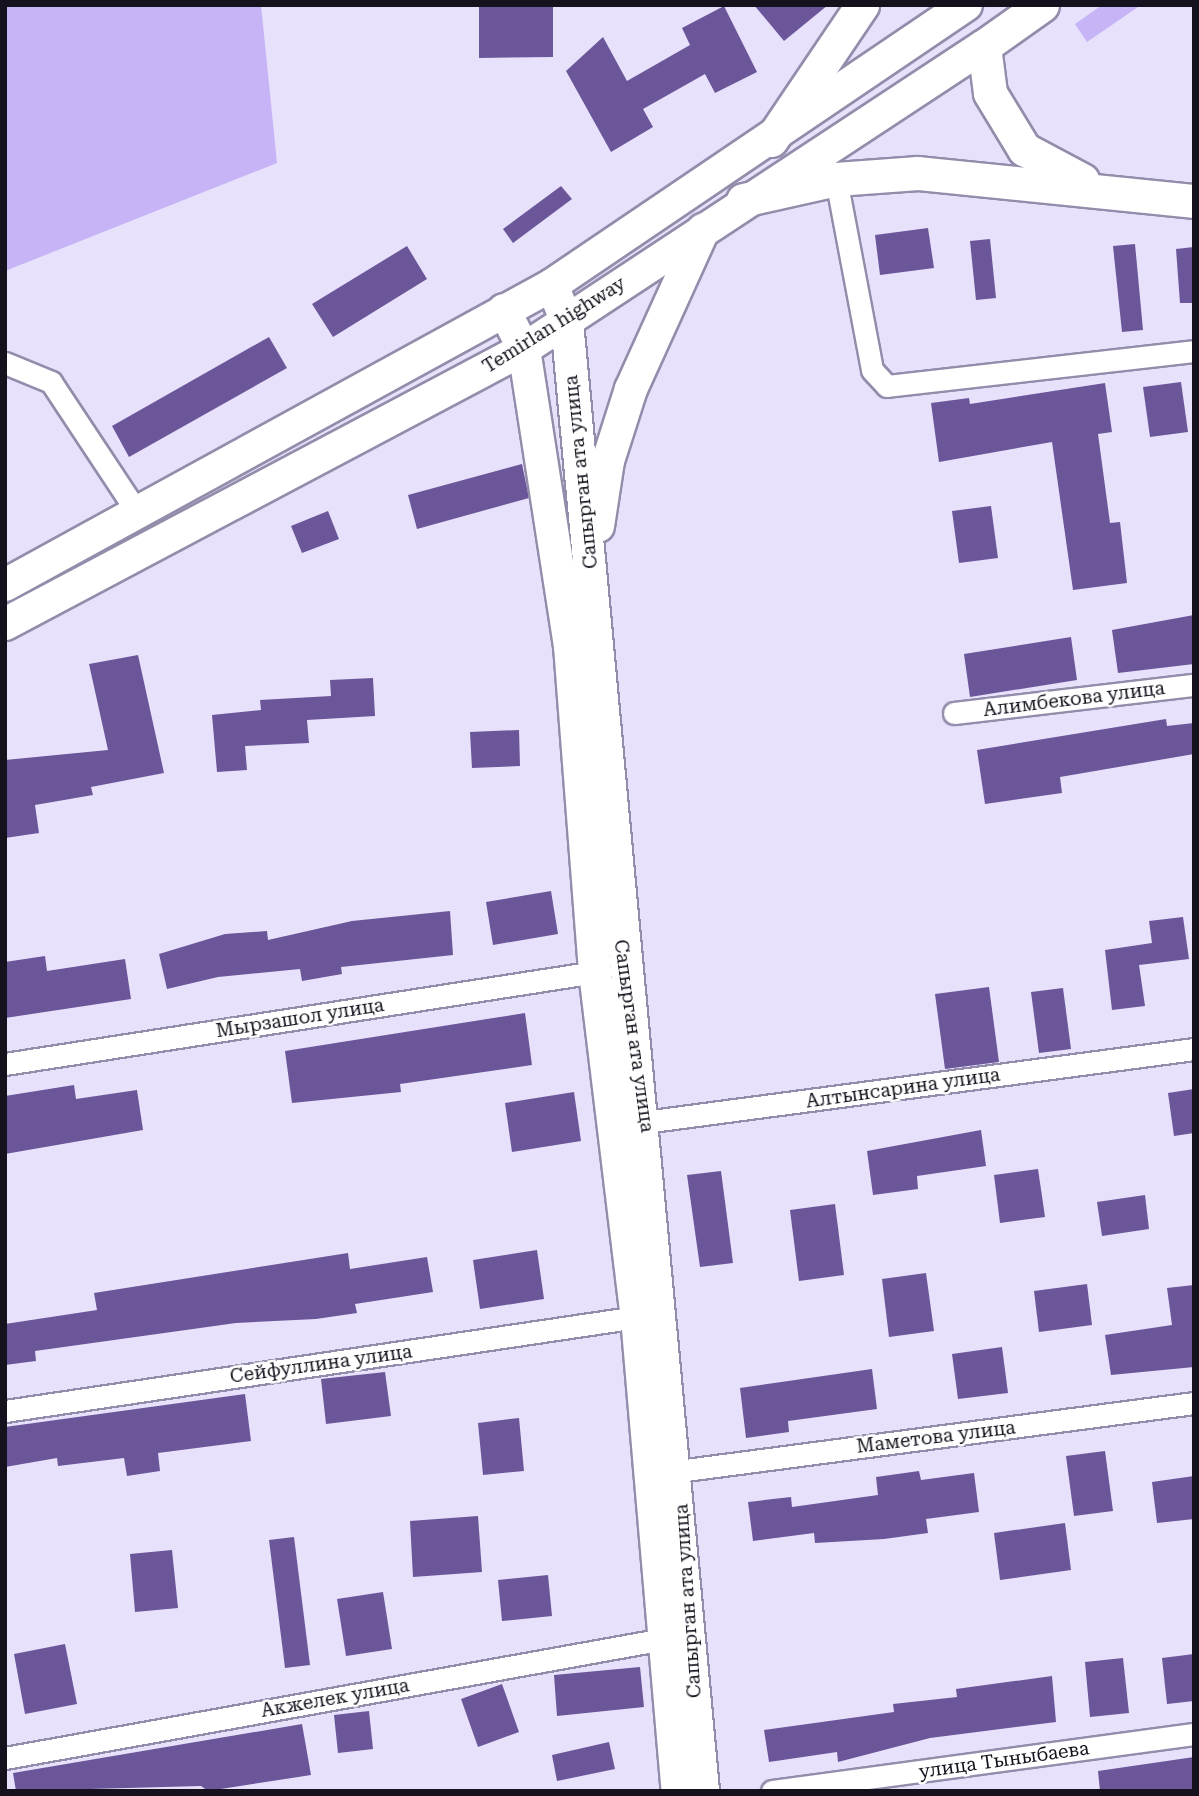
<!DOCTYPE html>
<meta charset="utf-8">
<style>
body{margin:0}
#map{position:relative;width:1199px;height:1796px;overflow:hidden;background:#e7e1fb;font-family:"Roboto Serif",serif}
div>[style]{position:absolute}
.green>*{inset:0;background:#c6b4f6}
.building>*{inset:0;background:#6b5699}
.roads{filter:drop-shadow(2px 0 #948cab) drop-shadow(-2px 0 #948cab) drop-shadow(0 2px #948cab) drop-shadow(0 -2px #948cab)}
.minor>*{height:21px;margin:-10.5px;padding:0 10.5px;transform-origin:10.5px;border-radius:10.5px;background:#fff}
.primary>*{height:32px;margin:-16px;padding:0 16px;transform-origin:16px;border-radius:16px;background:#fff}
.trunk>*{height:33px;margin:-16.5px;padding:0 16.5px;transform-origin:16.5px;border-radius:16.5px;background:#fff}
span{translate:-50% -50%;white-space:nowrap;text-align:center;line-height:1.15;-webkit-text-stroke:5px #fff;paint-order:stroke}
.street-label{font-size:19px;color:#15121d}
.frame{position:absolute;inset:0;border:7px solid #15121d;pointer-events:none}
</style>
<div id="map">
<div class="green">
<i style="clip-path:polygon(5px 5px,261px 5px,277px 163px,5px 271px)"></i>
<i style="clip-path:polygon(1102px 5px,1141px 5px,1087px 42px,1075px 24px)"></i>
</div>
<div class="building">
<i style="clip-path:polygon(479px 5px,553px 5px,553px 57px,479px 58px)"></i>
<i style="clip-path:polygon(754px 5px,828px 5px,784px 41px)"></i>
<i style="clip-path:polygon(724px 6px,757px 72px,715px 93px,705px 74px,643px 109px,653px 127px,611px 152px,566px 71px,603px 37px,627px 81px,690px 45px,682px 28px)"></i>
<i style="clip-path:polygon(561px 186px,572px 199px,513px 243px,503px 229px)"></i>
<i style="clip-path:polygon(928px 228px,934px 268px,880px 275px,875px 235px)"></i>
<i style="clip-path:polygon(990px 239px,996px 298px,976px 300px,970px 241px)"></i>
<i style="clip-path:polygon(1135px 244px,1143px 330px,1122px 332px,1113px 246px)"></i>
<i style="clip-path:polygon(407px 246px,427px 279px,333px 337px,312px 304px)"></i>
<i style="clip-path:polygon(1194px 247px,1194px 303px,1180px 303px,1176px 249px)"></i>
<i style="clip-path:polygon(269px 337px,287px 368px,129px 457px,112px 426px)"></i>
<i style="clip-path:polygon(1181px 382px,1188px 432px,1150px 437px,1143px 387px)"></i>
<i style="clip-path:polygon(1105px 383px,1112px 432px,1098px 434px,1110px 523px,1120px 522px,1127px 583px,1073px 590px,1052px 442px,939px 462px,931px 403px,969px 398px,970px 404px)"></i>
<i style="clip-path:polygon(522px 464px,529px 498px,417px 529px,408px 495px)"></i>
<i style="clip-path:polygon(991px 506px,998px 558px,959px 563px,952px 511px)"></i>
<i style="clip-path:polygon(328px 511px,339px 539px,302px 553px,291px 526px)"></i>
<i style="clip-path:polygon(1194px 615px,1194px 664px,1118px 673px,1112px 630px)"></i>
<i style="clip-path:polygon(1071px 637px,1077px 680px,970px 697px,964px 654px)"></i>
<i style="clip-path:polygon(138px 655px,164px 773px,91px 787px,93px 795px,35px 805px,39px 833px,5px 838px,5px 760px,108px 750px,89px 664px)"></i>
<i style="clip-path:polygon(373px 678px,375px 716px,307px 720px,309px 743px,245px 746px,247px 770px,217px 772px,212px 715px,261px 710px,260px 700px,331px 696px,330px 680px)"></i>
<i style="clip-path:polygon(1166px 719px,1167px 726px,1194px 723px,1194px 754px,1060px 777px,1062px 793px,985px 804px,977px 750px)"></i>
<i style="clip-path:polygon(519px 730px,520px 766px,472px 768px,470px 732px)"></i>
<i style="clip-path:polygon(551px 891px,558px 934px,493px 945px,486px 902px)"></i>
<i style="clip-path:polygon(450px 911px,453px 955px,341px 967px,342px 974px,302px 981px,300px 969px,218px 977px,167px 989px,159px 954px,225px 934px,267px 931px,268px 940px,352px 921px)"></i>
<i style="clip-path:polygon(1183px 917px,1189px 959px,1139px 965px,1145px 1006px,1112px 1010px,1105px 950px,1152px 943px,1149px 921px)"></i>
<i style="clip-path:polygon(45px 956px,47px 971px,125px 959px,131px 999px,5px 1018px,5px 962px)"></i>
<i style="clip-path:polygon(989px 987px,999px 1062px,945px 1069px,935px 994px)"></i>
<i style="clip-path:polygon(1063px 988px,1071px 1049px,1039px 1053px,1031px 992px)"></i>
<i style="clip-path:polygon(525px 1013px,532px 1065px,400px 1084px,401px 1092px,292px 1103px,285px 1051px)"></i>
<i style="clip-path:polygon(74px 1085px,76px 1099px,137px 1090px,143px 1130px,5px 1154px,5px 1096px)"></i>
<i style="clip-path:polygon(1194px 1089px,1194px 1133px,1174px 1136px,1168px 1093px)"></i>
<i style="clip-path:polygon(574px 1092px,581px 1141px,512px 1152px,505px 1103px)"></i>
<i style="clip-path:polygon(981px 1130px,986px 1166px,917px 1176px,918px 1189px,873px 1195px,867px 1151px)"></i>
<i style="clip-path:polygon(1038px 1169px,1045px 1217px,1000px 1223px,994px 1175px)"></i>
<i style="clip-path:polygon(721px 1171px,733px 1263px,700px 1267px,687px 1175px)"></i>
<i style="clip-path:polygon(1145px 1195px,1149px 1229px,1102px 1236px,1097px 1202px)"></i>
<i style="clip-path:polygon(835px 1204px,844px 1275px,799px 1281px,790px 1210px)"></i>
<i style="clip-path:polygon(537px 1250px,544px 1299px,480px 1309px,473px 1260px)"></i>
<i style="clip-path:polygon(348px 1253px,350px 1269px,427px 1257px,433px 1292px,355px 1304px,357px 1313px,316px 1319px,236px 1323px,35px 1351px,36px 1361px,5px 1365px,5px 1324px,97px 1310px,94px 1293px)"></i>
<i style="clip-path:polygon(926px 1273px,934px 1331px,889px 1337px,882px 1279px)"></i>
<i style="clip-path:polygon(1087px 1284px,1092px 1325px,1039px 1332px,1034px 1291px)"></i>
<i style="clip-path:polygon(1194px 1285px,1194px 1367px,1111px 1375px,1105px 1335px,1172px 1325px,1167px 1288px)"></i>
<i style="clip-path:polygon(1002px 1347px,1008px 1393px,958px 1399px,952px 1354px)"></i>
<i style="clip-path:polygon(872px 1369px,877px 1409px,788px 1421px,789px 1432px,746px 1438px,740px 1388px)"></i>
<i style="clip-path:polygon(385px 1372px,391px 1416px,326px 1424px,321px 1379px)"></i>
<i style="clip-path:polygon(245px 1394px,251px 1441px,158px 1453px,160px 1471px,127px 1476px,124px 1458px,58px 1466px,57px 1458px,5px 1467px,5px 1427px)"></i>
<i style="clip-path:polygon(519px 1418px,524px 1471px,483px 1475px,478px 1423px)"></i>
<i style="clip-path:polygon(1105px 1451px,1113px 1511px,1074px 1516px,1066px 1456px)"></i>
<i style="clip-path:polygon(919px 1471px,921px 1480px,974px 1473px,979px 1512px,926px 1519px,928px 1533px,884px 1539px,815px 1543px,814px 1533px,753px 1541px,748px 1502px,791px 1497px,792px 1507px,878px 1495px,876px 1477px)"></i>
<i style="clip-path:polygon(1194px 1476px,1194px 1519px,1157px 1523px,1152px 1482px)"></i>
<i style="clip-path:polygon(478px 1516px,482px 1572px,413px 1577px,410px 1521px)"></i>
<i style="clip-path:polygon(1065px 1523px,1071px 1570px,1000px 1580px,994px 1533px)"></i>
<i style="clip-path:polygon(294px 1537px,310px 1665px,285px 1668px,269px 1540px)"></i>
<i style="clip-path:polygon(172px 1550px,178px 1608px,135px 1612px,130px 1554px)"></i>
<i style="clip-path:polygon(548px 1575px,552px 1616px,502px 1621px,498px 1580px)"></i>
<i style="clip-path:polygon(383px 1592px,392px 1649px,346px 1656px,337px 1599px)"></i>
<i style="clip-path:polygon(65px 1644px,77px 1704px,25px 1714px,14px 1654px)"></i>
<i style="clip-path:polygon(1194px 1654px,1194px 1701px,1167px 1704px,1162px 1658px)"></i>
<i style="clip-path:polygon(1123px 1658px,1129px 1713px,1090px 1717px,1085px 1662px)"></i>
<i style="clip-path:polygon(640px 1667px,644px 1707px,557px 1716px,554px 1675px)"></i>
<i style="clip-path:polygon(1052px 1676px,1056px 1722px,930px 1738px,838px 1762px,837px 1752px,769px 1762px,764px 1730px,894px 1712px,893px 1704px,957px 1697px,956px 1689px)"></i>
<i style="clip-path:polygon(502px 1684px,519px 1732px,478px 1747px,461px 1699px)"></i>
<i style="clip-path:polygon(369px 1711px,373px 1749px,338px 1753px,334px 1715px)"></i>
<i style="clip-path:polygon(302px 1724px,311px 1775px,208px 1791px,201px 1786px,16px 1791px,13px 1773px)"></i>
<i style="clip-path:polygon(609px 1742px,615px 1769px,557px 1781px,552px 1755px)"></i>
<i style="clip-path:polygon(1194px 1757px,1194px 1791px,1100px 1791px,1098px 1771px)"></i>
</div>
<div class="roads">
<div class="minor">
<i style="left:836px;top:179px;width:194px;rotate:79.3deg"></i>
<i style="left:872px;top:370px;width:22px;rotate:47deg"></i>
<i style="left:887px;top:386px;width:309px;rotate:-6.5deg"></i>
<i style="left:5px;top:363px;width:50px;rotate:22.4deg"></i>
<i style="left:51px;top:382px;width:159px;rotate:56.5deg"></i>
<i style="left:954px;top:713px;width:242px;rotate:-6.7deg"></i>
<i style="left:5px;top:1064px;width:597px;rotate:-8.86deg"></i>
<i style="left:629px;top:1124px;width:570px;rotate:-7.56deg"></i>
<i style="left:5px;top:1411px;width:639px;rotate:-8.46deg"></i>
<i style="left:678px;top:1471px;width:520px;rotate:-7.51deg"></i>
<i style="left:5px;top:1758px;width:670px;rotate:-10.24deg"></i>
<i style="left:772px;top:1791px;width:426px;rotate:-7.7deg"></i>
</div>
<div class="primary">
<i style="left:552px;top:285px;width:40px;rotate:68deg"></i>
<i style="left:567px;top:322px;width:1475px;rotate:84.71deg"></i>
<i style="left:504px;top:310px;width:44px;rotate:62.9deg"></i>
<i style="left:524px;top:349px;width:301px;rotate:81.2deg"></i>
<i style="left:570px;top:646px;width:327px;rotate:85.6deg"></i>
<i style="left:595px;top:972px;width:348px;rotate:83.1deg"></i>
<i style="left:637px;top:1317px;width:476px;rotate:85.1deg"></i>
<i style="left:598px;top:526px;width:66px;rotate:-81.3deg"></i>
<i style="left:608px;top:461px;width:76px;rotate:-72.3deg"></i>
<i style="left:631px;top:389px;width:175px;rotate:-65.6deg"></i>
<i style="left:5px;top:585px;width:624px;rotate:-28.74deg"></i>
<i style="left:552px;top:285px;width:500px;rotate:-34.1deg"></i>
<i style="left:5px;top:624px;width:587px;rotate:-27.92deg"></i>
<i style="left:524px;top:349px;width:551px;rotate:-33.37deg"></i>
</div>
<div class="trunk">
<i style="left:1042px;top:5px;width:71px;rotate:144.7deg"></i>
<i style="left:984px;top:46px;width:47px;rotate:82.7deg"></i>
<i style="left:990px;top:93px;width:66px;rotate:58.7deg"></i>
<i style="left:1024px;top:149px;width:66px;rotate:28.1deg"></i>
<i style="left:771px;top:140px;width:163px;rotate:-56deg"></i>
<i style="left:743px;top:200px;width:95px;rotate:-12.7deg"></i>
<i style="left:836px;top:179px;width:82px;rotate:-4.2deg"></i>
<i style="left:918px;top:173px;width:277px;rotate:5.8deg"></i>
</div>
</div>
<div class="street-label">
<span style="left:554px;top:325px;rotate:-32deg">Temirlan highway</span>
<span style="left:581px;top:472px;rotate:-96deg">Сапырган ата улица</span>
<span style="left:1074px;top:699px;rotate:-7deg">Алимбекова улица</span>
<span style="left:300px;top:1018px;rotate:-9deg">Мырзашол улица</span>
<span style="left:634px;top:1036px;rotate:82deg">Сапырган ата улица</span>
<span style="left:903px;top:1088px;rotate:-8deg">Алтынсарина улица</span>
<span style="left:321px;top:1364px;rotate:-8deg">Сейфуллина улица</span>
<span style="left:936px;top:1437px;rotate:-7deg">Маметова улица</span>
<span style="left:688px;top:1601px;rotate:-94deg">Сапырган ата улица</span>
<span style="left:335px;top:1698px;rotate:-10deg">Акжелек улица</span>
<span style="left:1004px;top:1760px;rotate:-8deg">улица Тыныбаева</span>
</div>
<div class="frame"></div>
</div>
